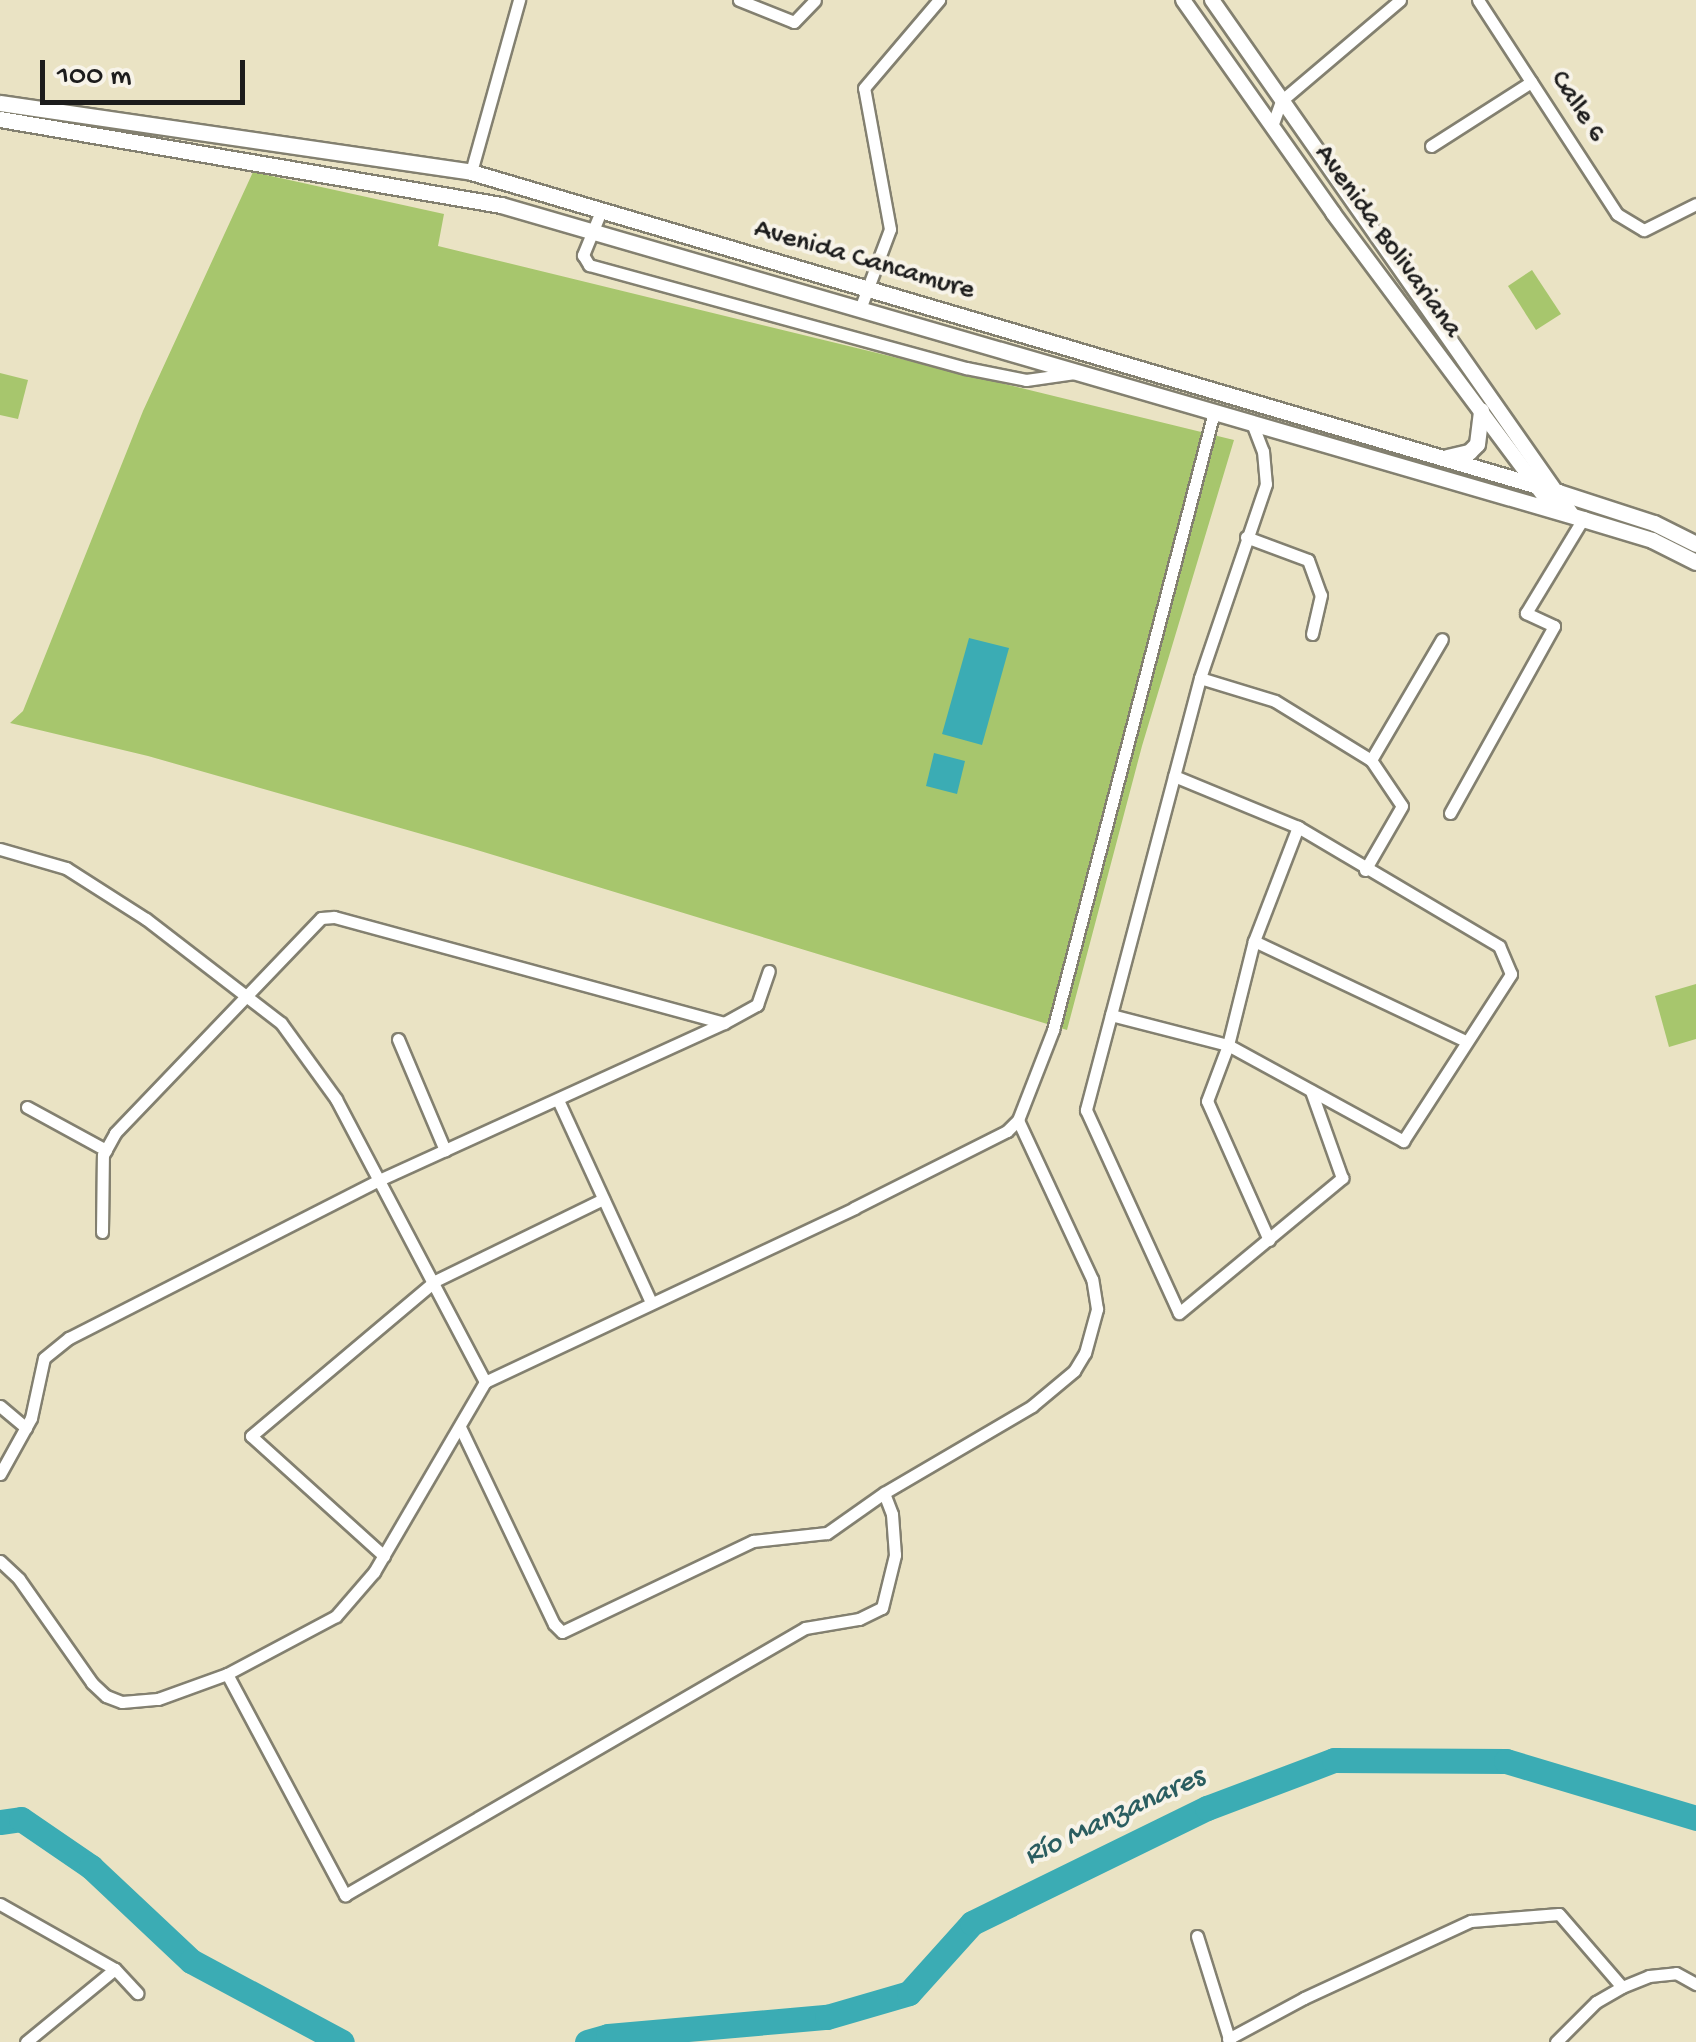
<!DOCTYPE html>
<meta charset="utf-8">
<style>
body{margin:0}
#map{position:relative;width:1696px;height:2042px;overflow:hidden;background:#eae3c4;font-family:"Gochi Hand",sans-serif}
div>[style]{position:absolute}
.green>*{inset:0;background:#a7c66d}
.water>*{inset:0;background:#3bacb4}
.river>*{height:25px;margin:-12.5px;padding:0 12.5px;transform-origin:12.5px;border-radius:12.5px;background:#3bacb4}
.roads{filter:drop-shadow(2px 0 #838070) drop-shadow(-2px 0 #838070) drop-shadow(0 2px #838070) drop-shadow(0 -2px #838070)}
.minor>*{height:11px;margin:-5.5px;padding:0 5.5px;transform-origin:5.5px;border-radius:5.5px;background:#fff}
.tertiary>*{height:14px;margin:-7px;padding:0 7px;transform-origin:7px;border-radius:7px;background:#fff}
.secondary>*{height:15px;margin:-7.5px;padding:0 7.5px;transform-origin:7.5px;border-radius:7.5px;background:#fff}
span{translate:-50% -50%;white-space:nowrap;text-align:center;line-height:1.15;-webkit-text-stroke:8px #f7f3e8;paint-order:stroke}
.street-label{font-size:28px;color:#1c1c1c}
.water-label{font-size:30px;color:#2a5d60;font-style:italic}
.scale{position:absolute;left:40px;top:60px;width:205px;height:45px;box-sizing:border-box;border:5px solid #1c1c1c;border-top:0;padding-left:12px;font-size:30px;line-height:35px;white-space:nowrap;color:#1c1c1c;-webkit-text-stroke:8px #f7f3e8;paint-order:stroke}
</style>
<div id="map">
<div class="green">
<i style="clip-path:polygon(253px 172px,444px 214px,438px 246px,1234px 440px,1142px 746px,1067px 1030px,467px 847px,148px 756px,10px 723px,23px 711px,143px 411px)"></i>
<i style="clip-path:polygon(1532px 270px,1561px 314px,1536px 330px,1508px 286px)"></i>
<i style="clip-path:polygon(0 373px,28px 380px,18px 419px,0 415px)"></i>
<i style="clip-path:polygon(1696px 984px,1696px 1039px,1669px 1047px,1655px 996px)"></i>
</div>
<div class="water">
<i style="clip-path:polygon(969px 638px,1009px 648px,982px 745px,942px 734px)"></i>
<i style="clip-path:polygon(934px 753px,965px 761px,957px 794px,926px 786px)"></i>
</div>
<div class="river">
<i style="left:0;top:1822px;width:21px;rotate:-8deg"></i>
<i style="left:21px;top:1819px;width:85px;rotate:34.4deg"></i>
<i style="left:91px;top:1867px;width:137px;rotate:43.2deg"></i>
<i style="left:191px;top:1961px;width:171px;rotate:28.2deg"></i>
<i style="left:587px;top:2042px;width:22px;rotate:-16deg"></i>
<i style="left:608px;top:2036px;width:220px;rotate:-5deg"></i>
<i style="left:827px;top:2017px;width:85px;rotate:-16.3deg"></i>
<i style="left:909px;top:1993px;width:94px;rotate:-48deg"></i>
<i style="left:972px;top:1923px;width:262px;rotate:-26.1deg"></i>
<i style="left:1207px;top:1808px;width:136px;rotate:-20.7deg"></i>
<i style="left:1334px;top:1760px;width:172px;rotate:0.3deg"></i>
<i style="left:1506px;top:1761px;width:198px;rotate:16.7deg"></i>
</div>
<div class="roads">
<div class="minor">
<i style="left:739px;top:0;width:59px;rotate:21.8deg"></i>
<i style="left:794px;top:22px;width:30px;rotate:-46deg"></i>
<i style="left:1478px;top:0;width:255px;rotate:57deg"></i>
<i style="left:1617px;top:214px;width:31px;rotate:31deg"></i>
<i style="left:1644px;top:230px;width:58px;rotate:-26.6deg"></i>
<i style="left:1272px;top:126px;width:27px;rotate:-70deg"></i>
<i style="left:1281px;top:101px;width:156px;rotate:-40.3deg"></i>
<i style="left:1431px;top:146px;width:119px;rotate:-32.6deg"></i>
<i style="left:471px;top:172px;width:179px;rotate:-74.4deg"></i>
<i style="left:601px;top:211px;width:48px;rotate:112.2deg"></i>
<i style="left:583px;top:255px;width:12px;rotate:59deg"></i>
<i style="left:589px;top:265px;width:391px;rotate:15.3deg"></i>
<i style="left:966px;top:368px;width:61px;rotate:11.3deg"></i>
<i style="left:1026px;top:380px;width:49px;rotate:-8.1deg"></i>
<i style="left:860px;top:309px;width:85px;rotate:-69.4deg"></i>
<i style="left:890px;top:229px;width:143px;rotate:-100.4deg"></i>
<i style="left:864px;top:88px;width:116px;rotate:-49.6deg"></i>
<i style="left:1252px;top:423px;width:30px;rotate:69deg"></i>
<i style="left:1263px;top:451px;width:33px;rotate:85deg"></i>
<i style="left:1266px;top:484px;width:205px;rotate:108.8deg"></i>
<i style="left:1200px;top:678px;width:447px;rotate:104.8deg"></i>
<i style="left:1086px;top:1110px;width:223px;rotate:65.4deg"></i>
<i style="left:1179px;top:1313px;width:212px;rotate:-39.6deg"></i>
<i style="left:1342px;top:1178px;width:92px;rotate:-109.6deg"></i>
<i style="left:1246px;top:537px;width:66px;rotate:20.4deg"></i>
<i style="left:1308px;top:560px;width:37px;rotate:70deg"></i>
<i style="left:1321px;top:595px;width:40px;rotate:103deg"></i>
<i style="left:1200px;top:678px;width:78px;rotate:17deg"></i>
<i style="left:1275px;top:701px;width:113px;rotate:31.6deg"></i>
<i style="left:1371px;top:760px;width:55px;rotate:56deg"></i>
<i style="left:1402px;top:806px;width:74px;rotate:120deg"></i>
<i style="left:1371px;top:760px;width:140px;rotate:-59.6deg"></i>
<i style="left:1450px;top:813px;width:214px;rotate:-60.9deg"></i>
<i style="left:1554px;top:626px;width:31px;rotate:-155deg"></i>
<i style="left:1526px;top:613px;width:110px;rotate:-58.8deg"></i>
<i style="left:0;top:849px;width:69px;rotate:16.1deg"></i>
<i style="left:66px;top:868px;width:95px;rotate:32.5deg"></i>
<i style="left:146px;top:919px;width:170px;rotate:37.6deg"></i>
<i style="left:281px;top:1023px;width:94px;rotate:54.1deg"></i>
<i style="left:336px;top:1099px;width:320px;rotate:62.2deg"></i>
<i style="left:1254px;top:941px;width:234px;rotate:25.3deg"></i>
<i style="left:1111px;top:1015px;width:121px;rotate:14.4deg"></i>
<i style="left:1228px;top:1045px;width:200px;rotate:28.7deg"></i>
<i style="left:1403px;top:1141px;width:199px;rotate:-57.1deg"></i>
<i style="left:1511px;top:974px;width:30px;rotate:-113deg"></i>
<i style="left:1499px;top:946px;width:234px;rotate:-149.4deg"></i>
<i style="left:1298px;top:827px;width:134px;rotate:-157.6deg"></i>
<i style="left:398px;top:1039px;width:121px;rotate:67.1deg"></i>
<i style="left:558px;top:1100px;width:222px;rotate:65.3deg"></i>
<i style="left:27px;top:1107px;width:90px;rotate:28.6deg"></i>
<i style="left:102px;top:1232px;width:77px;rotate:-89.3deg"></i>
<i style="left:103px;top:1155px;width:25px;rotate:-61deg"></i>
<i style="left:115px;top:1133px;width:298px;rotate:-46.2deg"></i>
<i style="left:321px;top:918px;width:13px;rotate:-4deg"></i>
<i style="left:334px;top:917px;width:404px;rotate:15.2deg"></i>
<i style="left:1269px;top:1240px;width:152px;rotate:-114deg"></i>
<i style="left:1207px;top:1101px;width:60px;rotate:-69.4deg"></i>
<i style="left:1228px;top:1045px;width:107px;rotate:-76deg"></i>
<i style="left:1254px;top:941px;width:122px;rotate:-68.9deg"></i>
<i style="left:0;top:1406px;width:34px;rotate:40deg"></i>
<i style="left:460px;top:1427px;width:218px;rotate:64.5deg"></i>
<i style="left:554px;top:1624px;width:11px;rotate:45deg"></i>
<i style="left:562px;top:1632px;width:212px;rotate:-25.5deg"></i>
<i style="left:753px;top:1541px;width:74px;rotate:-6.2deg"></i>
<i style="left:827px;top:1533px;width:70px;rotate:-35.1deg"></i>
<i style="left:884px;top:1493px;width:172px;rotate:-30.4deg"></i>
<i style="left:1032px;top:1406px;width:55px;rotate:-39.8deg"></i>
<i style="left:1074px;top:1371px;width:21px;rotate:-59deg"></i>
<i style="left:1085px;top:1353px;width:46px;rotate:-74.7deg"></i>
<i style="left:1097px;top:1309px;width:30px;rotate:-99deg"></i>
<i style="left:1092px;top:1279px;width:175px;rotate:-115deg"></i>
<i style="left:0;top:1474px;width:64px;rotate:-61deg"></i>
<i style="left:31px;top:1418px;width:61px;rotate:-77.8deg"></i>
<i style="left:44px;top:1358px;width:32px;rotate:-39deg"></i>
<i style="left:69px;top:1338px;width:346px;rotate:-27deg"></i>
<i style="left:377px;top:1181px;width:381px;rotate:-24.5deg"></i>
<i style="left:724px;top:1023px;width:38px;rotate:-29deg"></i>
<i style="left:757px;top:1005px;width:36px;rotate:-71deg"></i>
<i style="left:384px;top:1556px;width:179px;rotate:-137.9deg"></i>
<i style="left:251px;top:1436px;width:241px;rotate:-40.1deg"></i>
<i style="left:435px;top:1281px;width:187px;rotate:-26deg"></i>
<i style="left:0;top:1561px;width:26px;rotate:43deg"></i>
<i style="left:19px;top:1579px;width:127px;rotate:54.9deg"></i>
<i style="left:92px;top:1683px;width:19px;rotate:43deg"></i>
<i style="left:106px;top:1696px;width:17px;rotate:21deg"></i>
<i style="left:122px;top:1702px;width:36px;rotate:-5deg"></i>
<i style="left:158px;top:1699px;width:73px;rotate:-19.9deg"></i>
<i style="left:227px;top:1674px;width:123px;rotate:-28deg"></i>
<i style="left:336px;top:1616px;width:58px;rotate:-49.2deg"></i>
<i style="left:374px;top:1572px;width:220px;rotate:-59.7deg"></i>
<i style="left:485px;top:1382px;width:408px;rotate:-25.2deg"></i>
<i style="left:854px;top:1208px;width:171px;rotate:-26.7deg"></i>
<i style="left:1007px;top:1131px;width:16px;rotate:-45deg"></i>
<i style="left:1018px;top:1120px;width:97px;rotate:-68.7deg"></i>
<i style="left:1053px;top:1030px;width:639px;rotate:-75.4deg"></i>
<i style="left:227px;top:1674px;width:251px;rotate:61.9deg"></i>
<i style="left:345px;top:1895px;width:532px;rotate:-30.13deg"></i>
<i style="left:805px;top:1628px;width:55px;rotate:-9.5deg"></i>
<i style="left:859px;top:1619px;width:25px;rotate:-26deg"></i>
<i style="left:882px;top:1608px;width:55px;rotate:-76.2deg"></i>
<i style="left:895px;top:1555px;width:41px;rotate:-94.2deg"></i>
<i style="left:892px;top:1514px;width:22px;rotate:-111deg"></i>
<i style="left:0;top:1904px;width:132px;rotate:29.5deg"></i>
<i style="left:115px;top:1969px;width:33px;rotate:47deg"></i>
<i style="left:1197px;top:1936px;width:111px;rotate:72.7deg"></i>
<i style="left:1228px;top:2039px;width:86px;rotate:-28.3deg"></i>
<i style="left:1304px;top:1998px;width:184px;rotate:-24.8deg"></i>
<i style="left:1471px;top:1921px;width:88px;rotate:-4.5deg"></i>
<i style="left:1559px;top:1914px;width:96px;rotate:49.2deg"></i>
<i style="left:26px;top:2042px;width:115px;rotate:-39.4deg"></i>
<i style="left:1556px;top:2042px;width:57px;rotate:-45deg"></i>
<i style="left:1596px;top:2002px;width:30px;rotate:-30deg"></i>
<i style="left:1622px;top:1987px;width:29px;rotate:-22deg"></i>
<i style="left:1649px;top:1976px;width:27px;rotate:-6deg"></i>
<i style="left:1676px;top:1973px;width:23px;rotate:29deg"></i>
</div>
<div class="tertiary">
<i style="left:1183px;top:0;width:261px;rotate:54.8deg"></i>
<i style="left:1333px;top:213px;width:370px;rotate:53.3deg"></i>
<i style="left:1212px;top:0;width:630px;rotate:55.02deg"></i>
</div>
<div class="secondary">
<i style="left:0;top:103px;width:476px;rotate:8.3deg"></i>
<i style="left:471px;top:172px;width:1133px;rotate:16.4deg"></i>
<i style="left:1558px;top:492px;width:101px;rotate:17.9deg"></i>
<i style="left:1654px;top:523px;width:47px;rotate:26.6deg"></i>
<i style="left:0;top:119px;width:508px;rotate:9.74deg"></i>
<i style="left:501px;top:205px;width:1127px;rotate:16.18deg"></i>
<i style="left:1583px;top:519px;width:72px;rotate:16.9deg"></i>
<i style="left:1652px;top:540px;width:49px;rotate:26.6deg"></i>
<i style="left:1447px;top:457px;width:23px;rotate:-13deg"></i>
<i style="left:1469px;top:452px;width:11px;rotate:-45deg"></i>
<i style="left:1477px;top:444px;width:34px;rotate:-83deg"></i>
</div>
</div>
<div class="street-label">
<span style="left:1577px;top:107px;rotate:57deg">Calle 6</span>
<span style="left:1387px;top:242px;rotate:54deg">Avenida Bolivariana</span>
<span style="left:864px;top:261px;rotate:16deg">Avenida Cancamure</span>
</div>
<div class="water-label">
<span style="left:1115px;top:1818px;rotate:-25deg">Río Manzanares</span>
</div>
<div class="scale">100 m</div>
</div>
